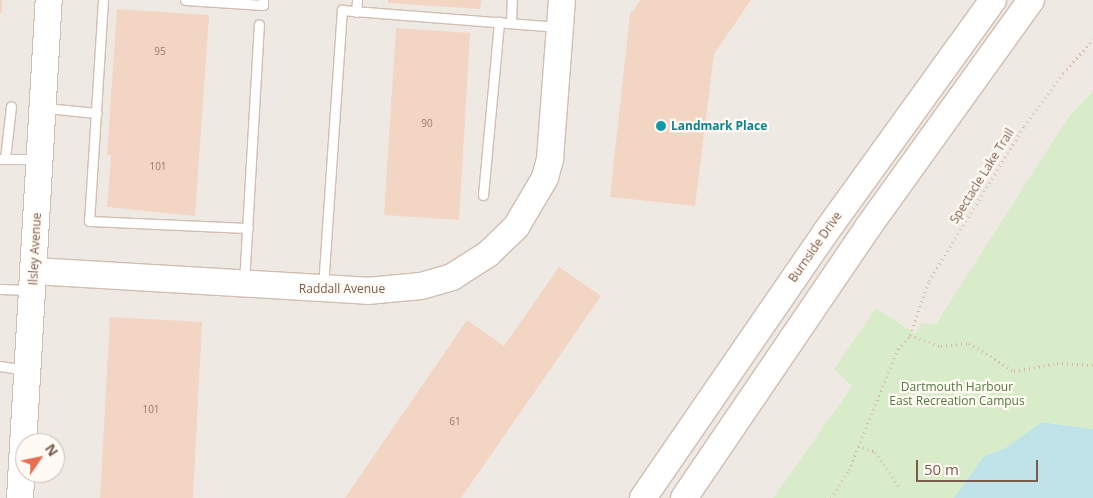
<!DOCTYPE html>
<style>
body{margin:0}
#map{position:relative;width:1093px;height:498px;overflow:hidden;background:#fdf6ec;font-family:"Open Sans",sans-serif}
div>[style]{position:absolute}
.industrial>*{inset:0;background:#efe9e4}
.green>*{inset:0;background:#d8ecc9}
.water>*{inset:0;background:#bfe3e8}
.building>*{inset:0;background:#f3d5c3}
.path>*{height:3px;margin-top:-1.5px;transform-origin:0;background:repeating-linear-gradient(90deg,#d9b8a5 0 1px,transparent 0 5px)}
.roads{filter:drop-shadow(1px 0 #d1beb0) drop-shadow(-1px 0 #d1beb0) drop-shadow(0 1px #d1beb0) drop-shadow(0 -1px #d1beb0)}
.lane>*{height:9px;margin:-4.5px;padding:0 4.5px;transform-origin:4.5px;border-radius:4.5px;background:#fff}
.secondary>*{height:26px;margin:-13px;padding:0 13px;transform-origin:13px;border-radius:13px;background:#fff}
.dots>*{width:14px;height:14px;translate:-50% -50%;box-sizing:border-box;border:2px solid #fffaf3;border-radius:50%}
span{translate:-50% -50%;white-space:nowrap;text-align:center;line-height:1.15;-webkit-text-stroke:4.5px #fffaf3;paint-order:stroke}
.number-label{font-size:10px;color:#987a6a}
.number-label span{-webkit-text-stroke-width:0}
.culture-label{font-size:12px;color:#0d838f;font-weight:700}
.left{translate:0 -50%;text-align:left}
.street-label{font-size:12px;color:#7a5c4d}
.park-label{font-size:12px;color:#537a41}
.north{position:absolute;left:15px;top:433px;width:50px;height:50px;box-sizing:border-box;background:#fffaf3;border:1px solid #cabbb1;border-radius:50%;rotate:56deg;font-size:14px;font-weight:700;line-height:20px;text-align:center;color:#7a5c4d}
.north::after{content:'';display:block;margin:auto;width:18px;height:22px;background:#e76f51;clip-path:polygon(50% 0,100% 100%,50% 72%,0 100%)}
.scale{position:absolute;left:916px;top:460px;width:122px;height:22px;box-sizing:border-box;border:2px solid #7a5c4d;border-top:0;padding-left:6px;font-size:15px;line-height:18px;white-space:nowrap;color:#7a5c4d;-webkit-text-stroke:4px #fffaf3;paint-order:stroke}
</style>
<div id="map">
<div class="industrial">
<i style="clip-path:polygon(evenodd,0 0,1093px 0,1093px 91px,1069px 116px,959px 291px,925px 339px,876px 308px,852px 386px,773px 498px,0 498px,0 0,25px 443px,55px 443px,55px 473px,25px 473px,25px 443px)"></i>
</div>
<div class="green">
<i style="clip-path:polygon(1093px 91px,1093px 429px,1042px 422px,1005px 448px,984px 456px,955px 498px,773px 498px,852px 386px,834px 369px,876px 308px,915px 333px,922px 323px,936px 324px,1069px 116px)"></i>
</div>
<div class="water">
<i style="clip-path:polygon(1042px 422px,1093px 429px,1093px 498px,954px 498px,984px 456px,1005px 448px)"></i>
</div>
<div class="building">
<i style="clip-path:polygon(0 0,2px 0,2px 13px,0 13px)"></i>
<i style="clip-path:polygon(388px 0,481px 0,480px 9px,388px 3px)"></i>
<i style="clip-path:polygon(641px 0,751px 0,714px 54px,695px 206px,610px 197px,630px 14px)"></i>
<i style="clip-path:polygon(117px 9px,209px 15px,195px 216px,107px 207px,111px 155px,107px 155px)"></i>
<i style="clip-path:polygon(396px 28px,470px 33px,459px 220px,384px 215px)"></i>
<i style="clip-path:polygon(559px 267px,601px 296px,461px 498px,345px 498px,467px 320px,504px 346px)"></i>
<i style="clip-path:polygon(110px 317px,202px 322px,193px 498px,100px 498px)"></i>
</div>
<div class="path">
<i style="left:910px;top:335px;width:33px;rotate:20deg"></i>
<i style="left:941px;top:346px;width:28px;rotate:-6deg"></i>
<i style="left:969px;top:343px;width:53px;rotate:31.9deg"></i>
<i style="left:1014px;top:371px;width:44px;rotate:-10.5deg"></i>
<i style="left:1057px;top:363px;width:36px;rotate:3deg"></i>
<i style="left:858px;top:446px;width:18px;rotate:19deg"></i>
<i style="left:875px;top:452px;width:44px;rotate:55.2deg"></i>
<i style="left:831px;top:498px;width:33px;rotate:-57deg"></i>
<i style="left:849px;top:470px;width:131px;rotate:-68deg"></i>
<i style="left:898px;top:349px;width:18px;rotate:-49deg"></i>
<i style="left:910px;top:335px;width:57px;rotate:-70.6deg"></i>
<i style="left:929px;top:281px;width:182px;rotate:-58.5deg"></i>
<i style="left:1024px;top:126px;width:66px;rotate:-53.7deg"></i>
<i style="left:1063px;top:73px;width:45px;rotate:-47.7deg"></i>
</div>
<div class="roads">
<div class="lane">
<i style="left:103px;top:0;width:221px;rotate:93.6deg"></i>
<i style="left:89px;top:221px;width:159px;rotate:2.5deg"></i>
<i style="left:185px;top:0;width:78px;rotate:3.7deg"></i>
<i style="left:263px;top:5px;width:5px;rotate:-90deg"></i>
<i style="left:356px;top:12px;width:12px;rotate:-85deg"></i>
<i style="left:511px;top:23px;width:23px;rotate:-88deg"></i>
<i style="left:46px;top:108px;width:51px;rotate:5.6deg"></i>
<i style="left:0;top:159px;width:37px"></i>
<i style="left:5px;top:159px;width:53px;rotate:-83.5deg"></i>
<i style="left:483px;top:195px;width:174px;rotate:-84.7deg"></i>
<i style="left:244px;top:283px;width:259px;rotate:-86.7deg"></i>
<i style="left:323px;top:287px;width:278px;rotate:-86.1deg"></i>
<i style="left:342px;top:10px;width:216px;rotate:4.5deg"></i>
<i style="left:0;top:289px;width:30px;rotate:2deg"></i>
<i style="left:0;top:366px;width:24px;rotate:9deg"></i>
</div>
<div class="secondary">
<i style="left:34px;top:271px;width:334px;rotate:3.4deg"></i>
<i style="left:367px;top:291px;width:54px;rotate:-5.3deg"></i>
<i style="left:421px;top:286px;width:32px;rotate:-16deg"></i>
<i style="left:452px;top:277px;width:43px;rotate:-32.6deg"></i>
<i style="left:488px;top:254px;width:39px;rotate:-44deg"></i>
<i style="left:516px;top:227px;width:57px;rotate:-59.4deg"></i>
<i style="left:545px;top:178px;width:20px;rotate:-75deg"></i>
<i style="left:550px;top:159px;width:159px;rotate:-85.7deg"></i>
<i style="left:20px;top:498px;width:499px;rotate:-86.7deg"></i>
<i style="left:643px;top:498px;width:321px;rotate:-55.5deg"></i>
<i style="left:825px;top:233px;width:287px;rotate:-54.2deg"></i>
<i style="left:684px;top:498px;width:328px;rotate:-55.8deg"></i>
<i style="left:868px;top:227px;width:279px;rotate:-54.3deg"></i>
</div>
</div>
<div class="dots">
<i style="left:661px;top:126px;background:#0f9aa8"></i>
</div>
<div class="number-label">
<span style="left:160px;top:52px">95</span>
<span style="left:427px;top:124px">90</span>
<span style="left:158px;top:167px">101</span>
<span style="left:151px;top:410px">101</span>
<span style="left:455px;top:422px">61</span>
</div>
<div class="culture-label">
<span class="left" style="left:671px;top:126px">Landmark Place</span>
</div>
<div class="street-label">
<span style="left:982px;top:176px;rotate:-58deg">Spectacle Lake Trail</span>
<span style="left:815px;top:247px;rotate:-55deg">Burnside Drive</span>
<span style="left:35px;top:249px;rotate:-87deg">Ilsley Avenue</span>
<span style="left:342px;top:289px">Raddall Avenue</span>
</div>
<div class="park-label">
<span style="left:957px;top:394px">Dartmouth Harbour<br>East Recreation Campus</span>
</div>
<div class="north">N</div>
<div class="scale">50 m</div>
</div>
